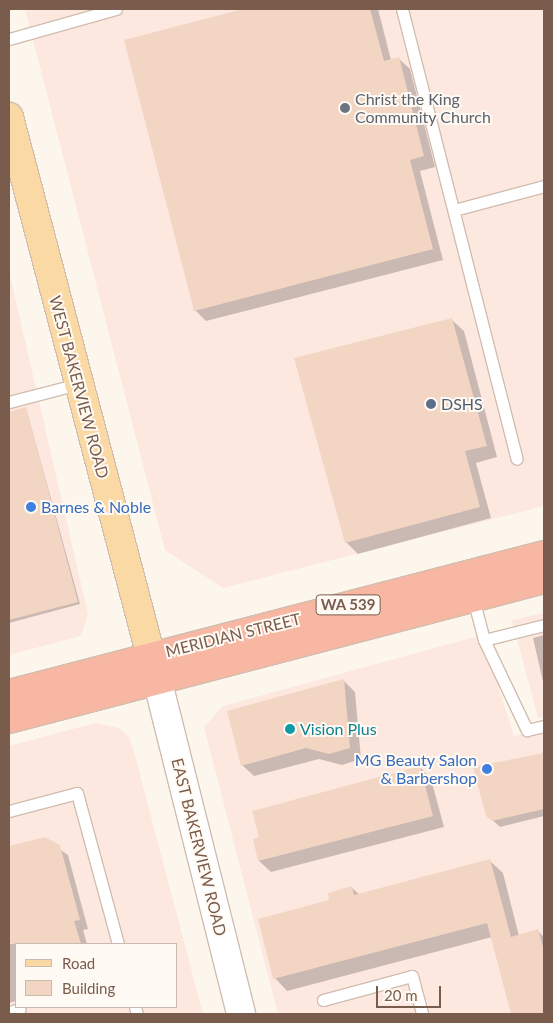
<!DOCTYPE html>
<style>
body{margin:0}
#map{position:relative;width:553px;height:1023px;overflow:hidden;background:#fdf6ec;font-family:Lato,sans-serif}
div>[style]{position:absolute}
.commercial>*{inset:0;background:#fde8e0}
.shadow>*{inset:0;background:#0003}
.building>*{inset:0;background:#f3d5c3}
.roads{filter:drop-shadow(1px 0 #d1beb0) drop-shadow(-1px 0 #d1beb0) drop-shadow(0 1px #d1beb0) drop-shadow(0 -1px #d1beb0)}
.lane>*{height:11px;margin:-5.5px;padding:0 5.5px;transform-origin:5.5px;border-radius:5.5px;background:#fff}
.secondary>*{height:28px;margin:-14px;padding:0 14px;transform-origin:14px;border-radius:14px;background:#fff}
.primary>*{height:28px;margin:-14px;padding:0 14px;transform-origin:14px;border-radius:14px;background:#fbd9a5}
.highway>*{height:28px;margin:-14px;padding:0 14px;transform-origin:14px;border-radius:14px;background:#f7b7a3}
.dots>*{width:14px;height:14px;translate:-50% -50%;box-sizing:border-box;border:2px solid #fffaf3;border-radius:50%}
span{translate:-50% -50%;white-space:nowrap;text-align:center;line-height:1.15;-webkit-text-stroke:4px #fffaf3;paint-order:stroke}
.shield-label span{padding:1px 4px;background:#fffaf3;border:1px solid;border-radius:4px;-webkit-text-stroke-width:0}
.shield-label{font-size:15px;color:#7a5c4d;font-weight:700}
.worship-label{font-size:16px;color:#5b616d}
.left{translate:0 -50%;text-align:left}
.street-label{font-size:16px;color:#7a5c4d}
.service-label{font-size:16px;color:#4e5e75}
.shop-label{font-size:16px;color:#366cbe}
.right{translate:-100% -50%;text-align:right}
.culture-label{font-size:16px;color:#0d838f}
.frame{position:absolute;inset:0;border:10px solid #7a5c4d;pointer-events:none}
.legend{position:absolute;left:15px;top:943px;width:162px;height:65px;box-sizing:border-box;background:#fffaf3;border:1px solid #cabbb1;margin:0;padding:6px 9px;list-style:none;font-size:15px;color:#7a5c4d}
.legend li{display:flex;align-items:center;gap:10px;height:25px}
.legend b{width:25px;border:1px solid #cabbb1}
.scale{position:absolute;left:376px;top:986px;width:65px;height:22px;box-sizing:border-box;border:2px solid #7a5c4d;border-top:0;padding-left:6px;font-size:15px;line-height:18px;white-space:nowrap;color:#7a5c4d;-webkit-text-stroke:4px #fffaf3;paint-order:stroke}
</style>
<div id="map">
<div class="commercial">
<i style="clip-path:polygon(25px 9px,544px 9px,544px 506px,223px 588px,165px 550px)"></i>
<i style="clip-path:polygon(9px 271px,88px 614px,81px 636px,9px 655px)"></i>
<i style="clip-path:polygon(544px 613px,544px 717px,538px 718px,512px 620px)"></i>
<i style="clip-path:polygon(482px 635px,514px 736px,544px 729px,544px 1014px,278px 1014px,204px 727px,223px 706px)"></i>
<i style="clip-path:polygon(evenodd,95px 723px,119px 728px,128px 736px,133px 748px,203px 1014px,9px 1014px,9px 746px,95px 723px,16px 944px,176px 944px,176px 1007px,16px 1007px,16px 944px)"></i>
</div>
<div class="shadow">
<i style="clip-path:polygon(248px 9px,378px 9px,391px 60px,398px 58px,410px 69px,435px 167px,420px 171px,443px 260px,206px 321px,195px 310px,125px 41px)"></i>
<i style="clip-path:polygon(452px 320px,464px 331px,497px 457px,476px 463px,491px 518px,358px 554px,346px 542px)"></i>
<i style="clip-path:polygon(26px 408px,80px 604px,9px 623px,9px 413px)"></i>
<i style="clip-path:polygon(544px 635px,544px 686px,533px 638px)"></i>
<i style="clip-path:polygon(344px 681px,355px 692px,361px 759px,342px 765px,319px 759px,254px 776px,242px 765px)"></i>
<i style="clip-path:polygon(544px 755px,544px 816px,500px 827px,487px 815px,475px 768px)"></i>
<i style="clip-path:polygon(420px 767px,431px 779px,444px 827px,271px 872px,259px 861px,254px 840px)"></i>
<i style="clip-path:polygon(44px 838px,68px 855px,88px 929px,83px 930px,87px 944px,16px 944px,16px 1001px,9px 1003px,9px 848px)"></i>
<i style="clip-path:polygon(490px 861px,503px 873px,519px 936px,538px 931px,544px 937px,544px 1014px,513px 1014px,492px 937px,287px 991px,275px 978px,331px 901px,352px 888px,360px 895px)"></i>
</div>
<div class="building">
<i style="clip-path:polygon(243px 9px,370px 9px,384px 61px,399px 57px,424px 156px,410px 160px,433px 249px,194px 311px,124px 40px)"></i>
<i style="clip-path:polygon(452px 318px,487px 446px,465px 451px,480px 507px,345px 543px,294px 358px)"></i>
<i style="clip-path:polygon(26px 407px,78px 602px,9px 620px,9px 412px)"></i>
<i style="clip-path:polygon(344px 679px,350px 748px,329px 754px,306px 748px,241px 766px,227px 711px)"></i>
<i style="clip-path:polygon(544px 753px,544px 809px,492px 821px,486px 816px,473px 767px)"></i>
<i style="clip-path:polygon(420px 766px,433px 816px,258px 861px,253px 839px,259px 837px,252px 811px)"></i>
<i style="clip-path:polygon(45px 837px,60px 845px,80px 920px,74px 921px,81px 944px,9px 944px,9px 846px)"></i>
<i style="clip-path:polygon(490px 859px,511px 937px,538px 929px,544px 951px,544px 1014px,511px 1014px,487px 923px,273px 979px,258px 919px,329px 900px,328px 893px,352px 886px,354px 895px)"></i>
</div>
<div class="roads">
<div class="lane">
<i style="left:402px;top:9px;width:464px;rotate:75.7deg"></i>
<i style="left:9px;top:39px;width:111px;rotate:-15.7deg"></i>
<i style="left:454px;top:210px;width:93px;rotate:-14.9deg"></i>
<i style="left:9px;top:402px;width:71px;rotate:-14.6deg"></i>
<i style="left:473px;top:598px;width:43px;rotate:75.3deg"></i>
<i style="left:484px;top:640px;width:100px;rotate:64.5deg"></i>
<i style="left:527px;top:730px;width:17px;rotate:-13deg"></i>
<i style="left:484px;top:640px;width:62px;rotate:-14deg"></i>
<i style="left:9px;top:811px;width:70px;rotate:-14.8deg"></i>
<i style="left:77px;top:793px;width:156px;rotate:74.8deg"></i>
<i style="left:323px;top:1000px;width:92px;rotate:-15.1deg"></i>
<i style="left:412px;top:976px;width:39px;rotate:75deg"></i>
<i style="left:135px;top:1007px;width:7px;rotate:74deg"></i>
<i style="left:9px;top:1012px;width:11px;rotate:-15deg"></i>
</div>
<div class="secondary">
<i style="left:157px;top:679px;width:345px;rotate:75.9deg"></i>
</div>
<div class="primary">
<i style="left:9px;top:117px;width:581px;rotate:75.25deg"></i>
</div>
<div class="highway">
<i style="left:9px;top:694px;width:553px;rotate:-14.56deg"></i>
<i style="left:9px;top:719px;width:553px;rotate:-14.66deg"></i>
</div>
</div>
<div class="dots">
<i style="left:345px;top:108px;background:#6b7280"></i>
<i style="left:431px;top:404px;background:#5c6f8a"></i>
<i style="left:31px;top:507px;background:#3f7fe0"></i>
<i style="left:290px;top:729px;background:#0f9aa8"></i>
<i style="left:487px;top:769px;background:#3f7fe0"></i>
</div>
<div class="shield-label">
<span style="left:348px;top:605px">WA 539</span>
</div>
<div class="worship-label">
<span class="left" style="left:355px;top:108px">Christ the King<br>Community Church</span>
</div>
<div class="street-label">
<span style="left:79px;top:387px;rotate:75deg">WEST BAKERVIEW ROAD</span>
<span style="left:233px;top:635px;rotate:-14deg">MERIDIAN STREET</span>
<span style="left:199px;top:847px;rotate:76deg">EAST BAKERVIEW ROAD</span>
</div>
<div class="service-label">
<span class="left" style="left:441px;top:404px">DSHS</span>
</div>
<div class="shop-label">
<span class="left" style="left:41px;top:507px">Barnes &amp; Noble</span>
<span class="right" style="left:477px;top:769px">MG Beauty Salon<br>&amp; Barbershop</span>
</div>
<div class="culture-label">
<span class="left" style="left:300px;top:729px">Vision Plus</span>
</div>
<div class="frame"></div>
<ul class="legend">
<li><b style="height:6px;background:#fbd9a5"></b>Road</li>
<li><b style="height:14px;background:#f3d5c3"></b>Building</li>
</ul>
<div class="scale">20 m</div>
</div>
